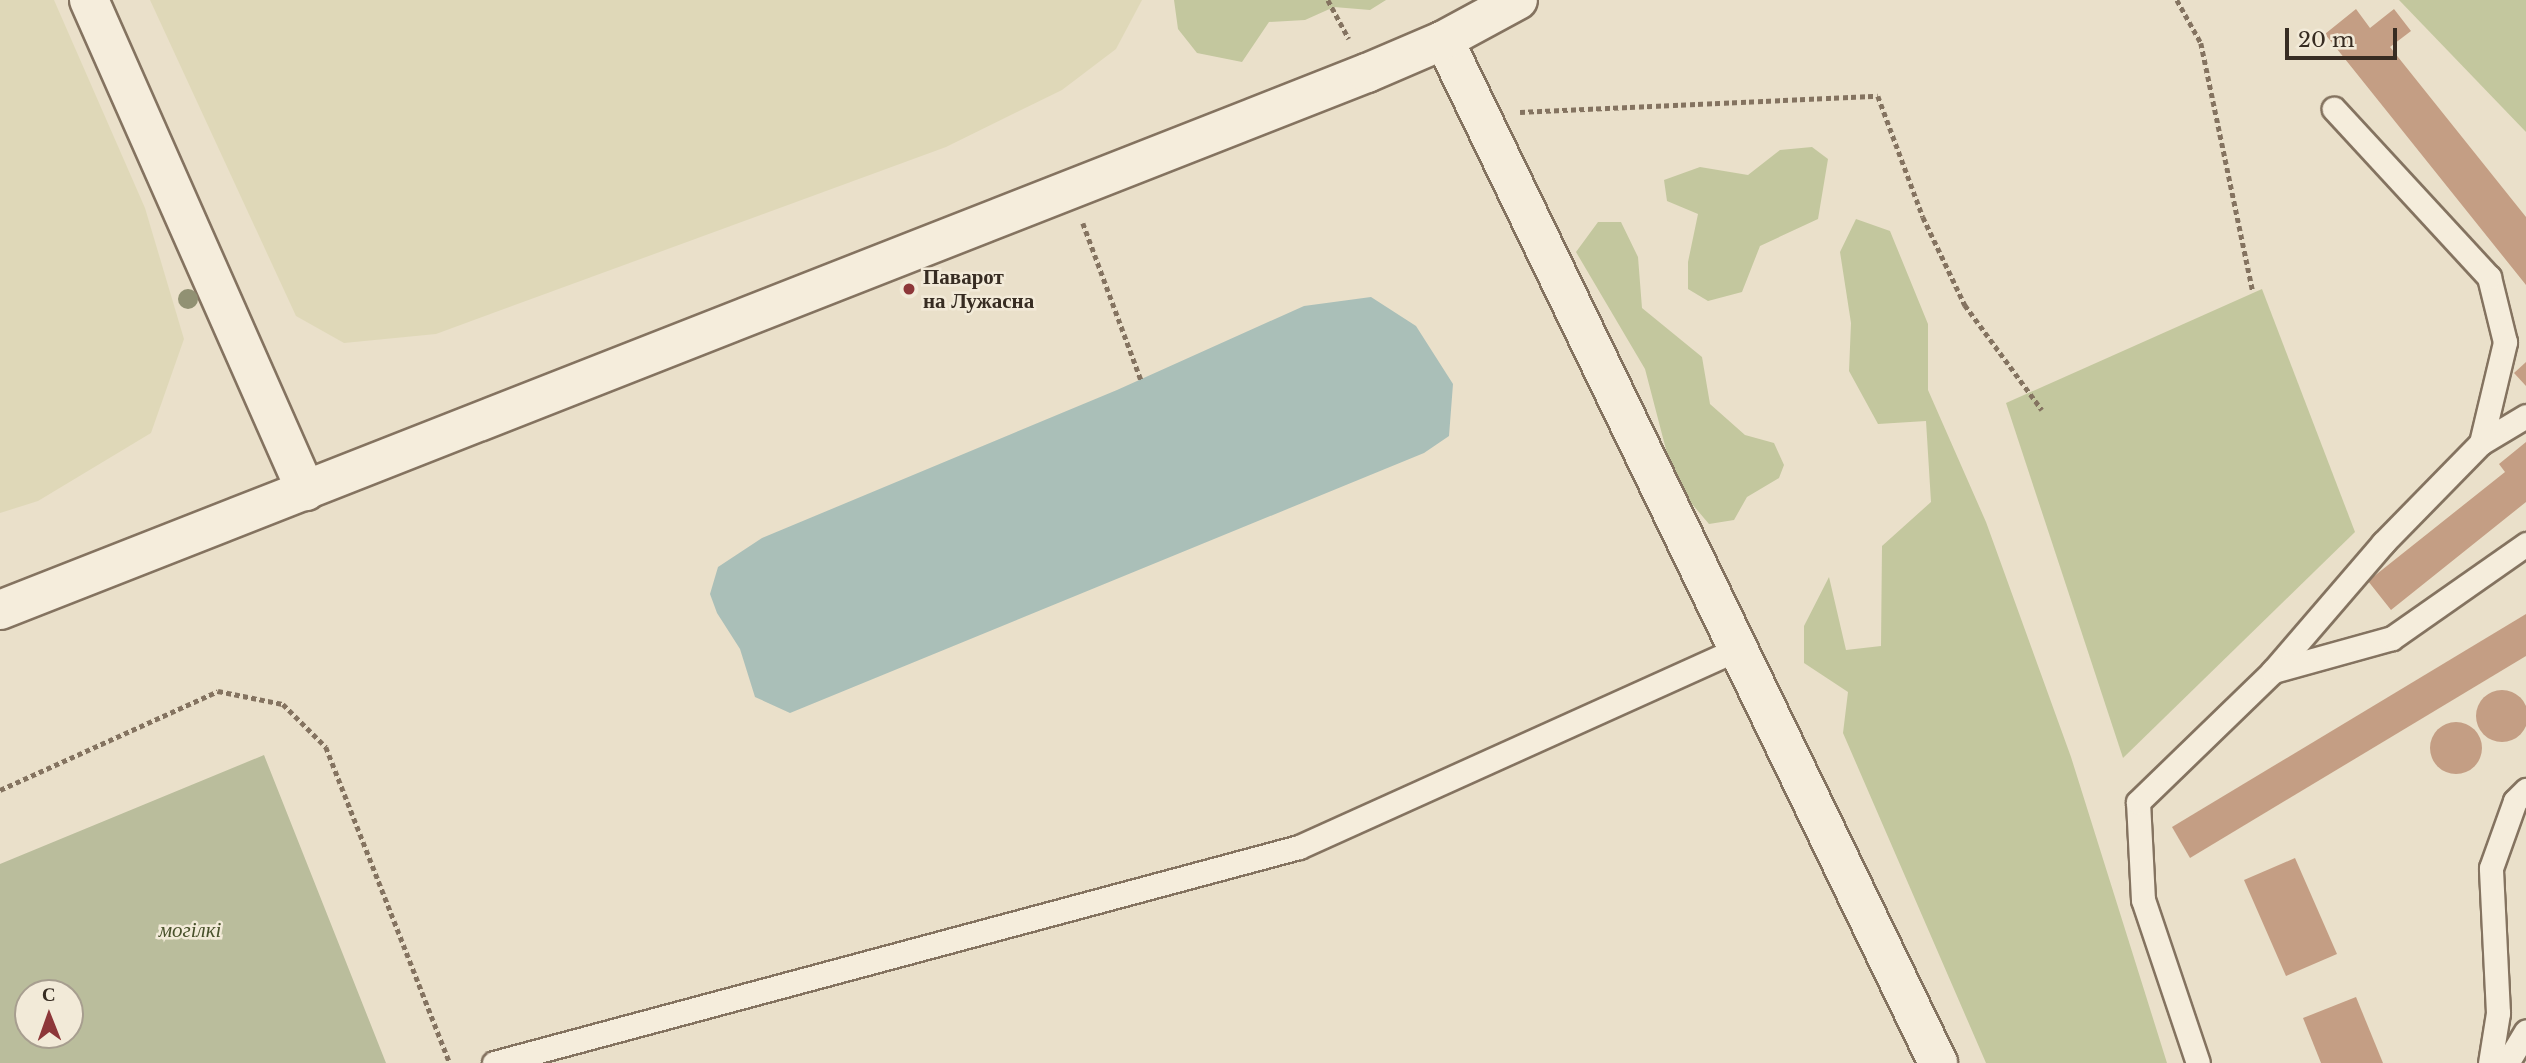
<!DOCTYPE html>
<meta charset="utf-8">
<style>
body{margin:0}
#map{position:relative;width:2526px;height:1063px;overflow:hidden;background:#eae0ca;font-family:"Libre Baskerville",serif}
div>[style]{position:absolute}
.farmland>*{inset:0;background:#dfd8b8}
.green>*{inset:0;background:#c3c79e}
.cemetery>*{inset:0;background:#babd9c}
.water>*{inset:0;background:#aabfb8}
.building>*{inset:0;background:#c49e84}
.round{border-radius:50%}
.path>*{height:4.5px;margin-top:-2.25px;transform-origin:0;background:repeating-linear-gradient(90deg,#847360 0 5px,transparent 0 8.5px)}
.roads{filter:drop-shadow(2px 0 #847360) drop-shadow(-2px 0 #847360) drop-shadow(0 2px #847360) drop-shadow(0 -2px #847360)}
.lane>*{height:23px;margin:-11.5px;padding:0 11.5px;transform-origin:11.5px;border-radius:11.5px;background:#f5eddc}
.secondary>*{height:38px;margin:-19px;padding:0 19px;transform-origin:19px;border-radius:19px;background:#f5eddc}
.trees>*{width:20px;height:20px;margin:-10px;border-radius:50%;background:#919173}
.dots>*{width:19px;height:19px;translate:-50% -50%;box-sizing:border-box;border:4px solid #f2ead8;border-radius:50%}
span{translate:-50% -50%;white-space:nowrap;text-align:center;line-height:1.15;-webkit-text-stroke:5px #f2ead8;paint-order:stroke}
.poi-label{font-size:21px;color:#372c22;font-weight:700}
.left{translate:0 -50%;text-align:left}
.park-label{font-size:21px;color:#48512b;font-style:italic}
.north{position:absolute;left:14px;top:979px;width:70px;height:70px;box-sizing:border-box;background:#f2ead8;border:2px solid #a79e8f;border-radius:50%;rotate:359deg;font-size:19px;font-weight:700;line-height:28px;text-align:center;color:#372c22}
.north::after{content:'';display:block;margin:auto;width:24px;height:32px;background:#8d3739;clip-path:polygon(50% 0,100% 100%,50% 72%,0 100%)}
.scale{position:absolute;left:2285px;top:28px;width:112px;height:32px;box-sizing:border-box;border:4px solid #372c22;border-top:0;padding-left:9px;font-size:21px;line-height:24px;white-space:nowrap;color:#372c22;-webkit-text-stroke:5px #f2ead8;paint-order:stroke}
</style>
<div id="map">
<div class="farmland">
<i style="clip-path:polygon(0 0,54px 0,145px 208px,184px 339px,151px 433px,38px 501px,0 513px)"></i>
<i style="clip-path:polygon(150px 0,1142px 0,1116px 49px,1062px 90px,946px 147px,436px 334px,344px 343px,296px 316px)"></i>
</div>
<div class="green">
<i style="clip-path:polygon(1174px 0,1386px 0,1370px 10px,1334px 7px,1305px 20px,1269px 22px,1242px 62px,1197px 53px,1178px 29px)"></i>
<i style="clip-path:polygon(2399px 0,2526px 0,2526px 132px)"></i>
<i style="clip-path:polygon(1812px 147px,1828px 159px,1818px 219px,1760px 246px,1742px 292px,1708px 301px,1688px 289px,1688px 262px,1698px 214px,1667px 201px,1664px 180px,1700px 167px,1748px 175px,1780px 150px)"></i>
<i style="clip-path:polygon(1856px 219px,1890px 231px,1928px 324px,1928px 390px,1986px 522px,2071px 757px,2167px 1063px,1986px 1063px,1843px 733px,1848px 692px,1804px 663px,1804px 626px,1829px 577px,1846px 650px,1881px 646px,1882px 546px,1931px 502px,1926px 421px,1878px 424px,1849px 371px,1851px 323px,1840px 252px)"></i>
<i style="clip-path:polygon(1598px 222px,1621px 222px,1638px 257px,1642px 308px,1702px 357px,1710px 404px,1745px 435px,1774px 443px,1784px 465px,1779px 478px,1747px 497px,1734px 520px,1709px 524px,1675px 484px,1645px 369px,1576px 252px)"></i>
<i style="clip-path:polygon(2262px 289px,2355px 532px,2123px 758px,2006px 403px)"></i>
</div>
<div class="cemetery">
<i style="clip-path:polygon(evenodd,264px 755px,386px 1063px,0 1063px,0 864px,264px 755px,28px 993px,70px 993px,70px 1035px,28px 1035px,28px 993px)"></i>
</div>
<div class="water">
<i style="clip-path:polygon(1371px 297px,1416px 326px,1453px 384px,1449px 436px,1424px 453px,790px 713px,755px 697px,740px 649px,717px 613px,710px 594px,718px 567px,762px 538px,1117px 390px,1304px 306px)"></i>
</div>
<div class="building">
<i style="clip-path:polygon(2356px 9px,2370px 28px,2394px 9px,2411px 31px,2390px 47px,2526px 217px,2526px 285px,2325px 34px)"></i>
<i style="clip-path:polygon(2526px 362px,2526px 386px,2514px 373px)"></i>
<i style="clip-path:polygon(2526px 442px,2526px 502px,2391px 610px,2368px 581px,2505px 472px,2499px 464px)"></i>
<i style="clip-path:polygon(2526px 614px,2526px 656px,2190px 858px,2172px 827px)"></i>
<i class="round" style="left:2476px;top:690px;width:52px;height:52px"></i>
<i class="round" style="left:2430px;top:722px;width:52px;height:52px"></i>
<i style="clip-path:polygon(2295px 858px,2337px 954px,2286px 976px,2244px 880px)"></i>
<i style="clip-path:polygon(2356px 997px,2383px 1063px,2321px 1063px,2303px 1018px)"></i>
</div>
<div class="path">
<i style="left:1328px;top:0;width:44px;rotate:61.7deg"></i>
<i style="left:2177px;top:0;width:49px;rotate:60.8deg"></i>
<i style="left:2201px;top:43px;width:254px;rotate:78.2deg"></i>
<i style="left:1520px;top:112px;width:358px;rotate:-2.6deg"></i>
<i style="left:1878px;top:96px;width:129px;rotate:69.6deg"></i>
<i style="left:1923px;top:217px;width:98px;rotate:64.5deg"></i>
<i style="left:1965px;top:305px;width:130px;rotate:53.7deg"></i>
<i style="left:1083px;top:223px;width:167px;rotate:69.7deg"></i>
<i style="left:0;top:790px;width:239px;rotate:-24.4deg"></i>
<i style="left:218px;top:691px;width:66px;rotate:11.3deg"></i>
<i style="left:283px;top:704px;width:61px;rotate:45deg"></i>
<i style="left:326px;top:747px;width:339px;rotate:68.6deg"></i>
</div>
<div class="roads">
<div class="lane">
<i style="left:2481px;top:443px;width:52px;rotate:-31deg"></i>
<i style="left:2273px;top:671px;width:169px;rotate:-49.3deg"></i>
<i style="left:2383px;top:543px;width:140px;rotate:-45.6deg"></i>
<i style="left:2481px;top:443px;width:104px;rotate:-76.6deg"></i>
<i style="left:2505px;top:342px;width:67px;rotate:-103.8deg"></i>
<i style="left:2489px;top:277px;width:229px;rotate:-132.7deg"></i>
<i style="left:494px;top:1063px;width:833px;rotate:-15.02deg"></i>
<i style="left:1299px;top:847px;width:483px;rotate:-24.3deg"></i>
<i style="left:2198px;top:1063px;width:172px;rotate:-108.6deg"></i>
<i style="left:2143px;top:900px;width:98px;rotate:-92.9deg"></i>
<i style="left:2138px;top:802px;width:188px;rotate:-44.1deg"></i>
<i style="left:2273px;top:671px;width:123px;rotate:-15.5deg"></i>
<i style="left:2392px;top:638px;width:164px;rotate:-35deg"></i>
<i style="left:2490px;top:1063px;width:51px;rotate:-80.9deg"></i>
<i style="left:2498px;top:1013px;width:145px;rotate:-92.8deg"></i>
<i style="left:2491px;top:868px;width:71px;rotate:-70.3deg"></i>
<i style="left:2515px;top:801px;width:16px;rotate:-45deg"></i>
<i style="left:2507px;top:1063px;width:37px;rotate:-59deg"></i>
</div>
<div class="secondary">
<i style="left:89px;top:0;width:537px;rotate:66.16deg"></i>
<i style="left:1444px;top:40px;width:1136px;rotate:64.22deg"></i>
<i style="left:0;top:610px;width:1469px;rotate:-21.45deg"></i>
<i style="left:1367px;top:73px;width:84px;rotate:-23.2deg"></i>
<i style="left:1444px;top:40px;width:84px;rotate:-28.4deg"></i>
</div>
</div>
<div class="trees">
<i style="left:188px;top:299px"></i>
</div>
<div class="dots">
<i style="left:909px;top:289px;background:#8d3739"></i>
</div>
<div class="poi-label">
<span class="left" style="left:923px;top:289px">Паварот<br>на Лужасна</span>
</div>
<div class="park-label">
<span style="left:190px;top:930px">могілкі</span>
</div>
<div class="north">С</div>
<div class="scale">20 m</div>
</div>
